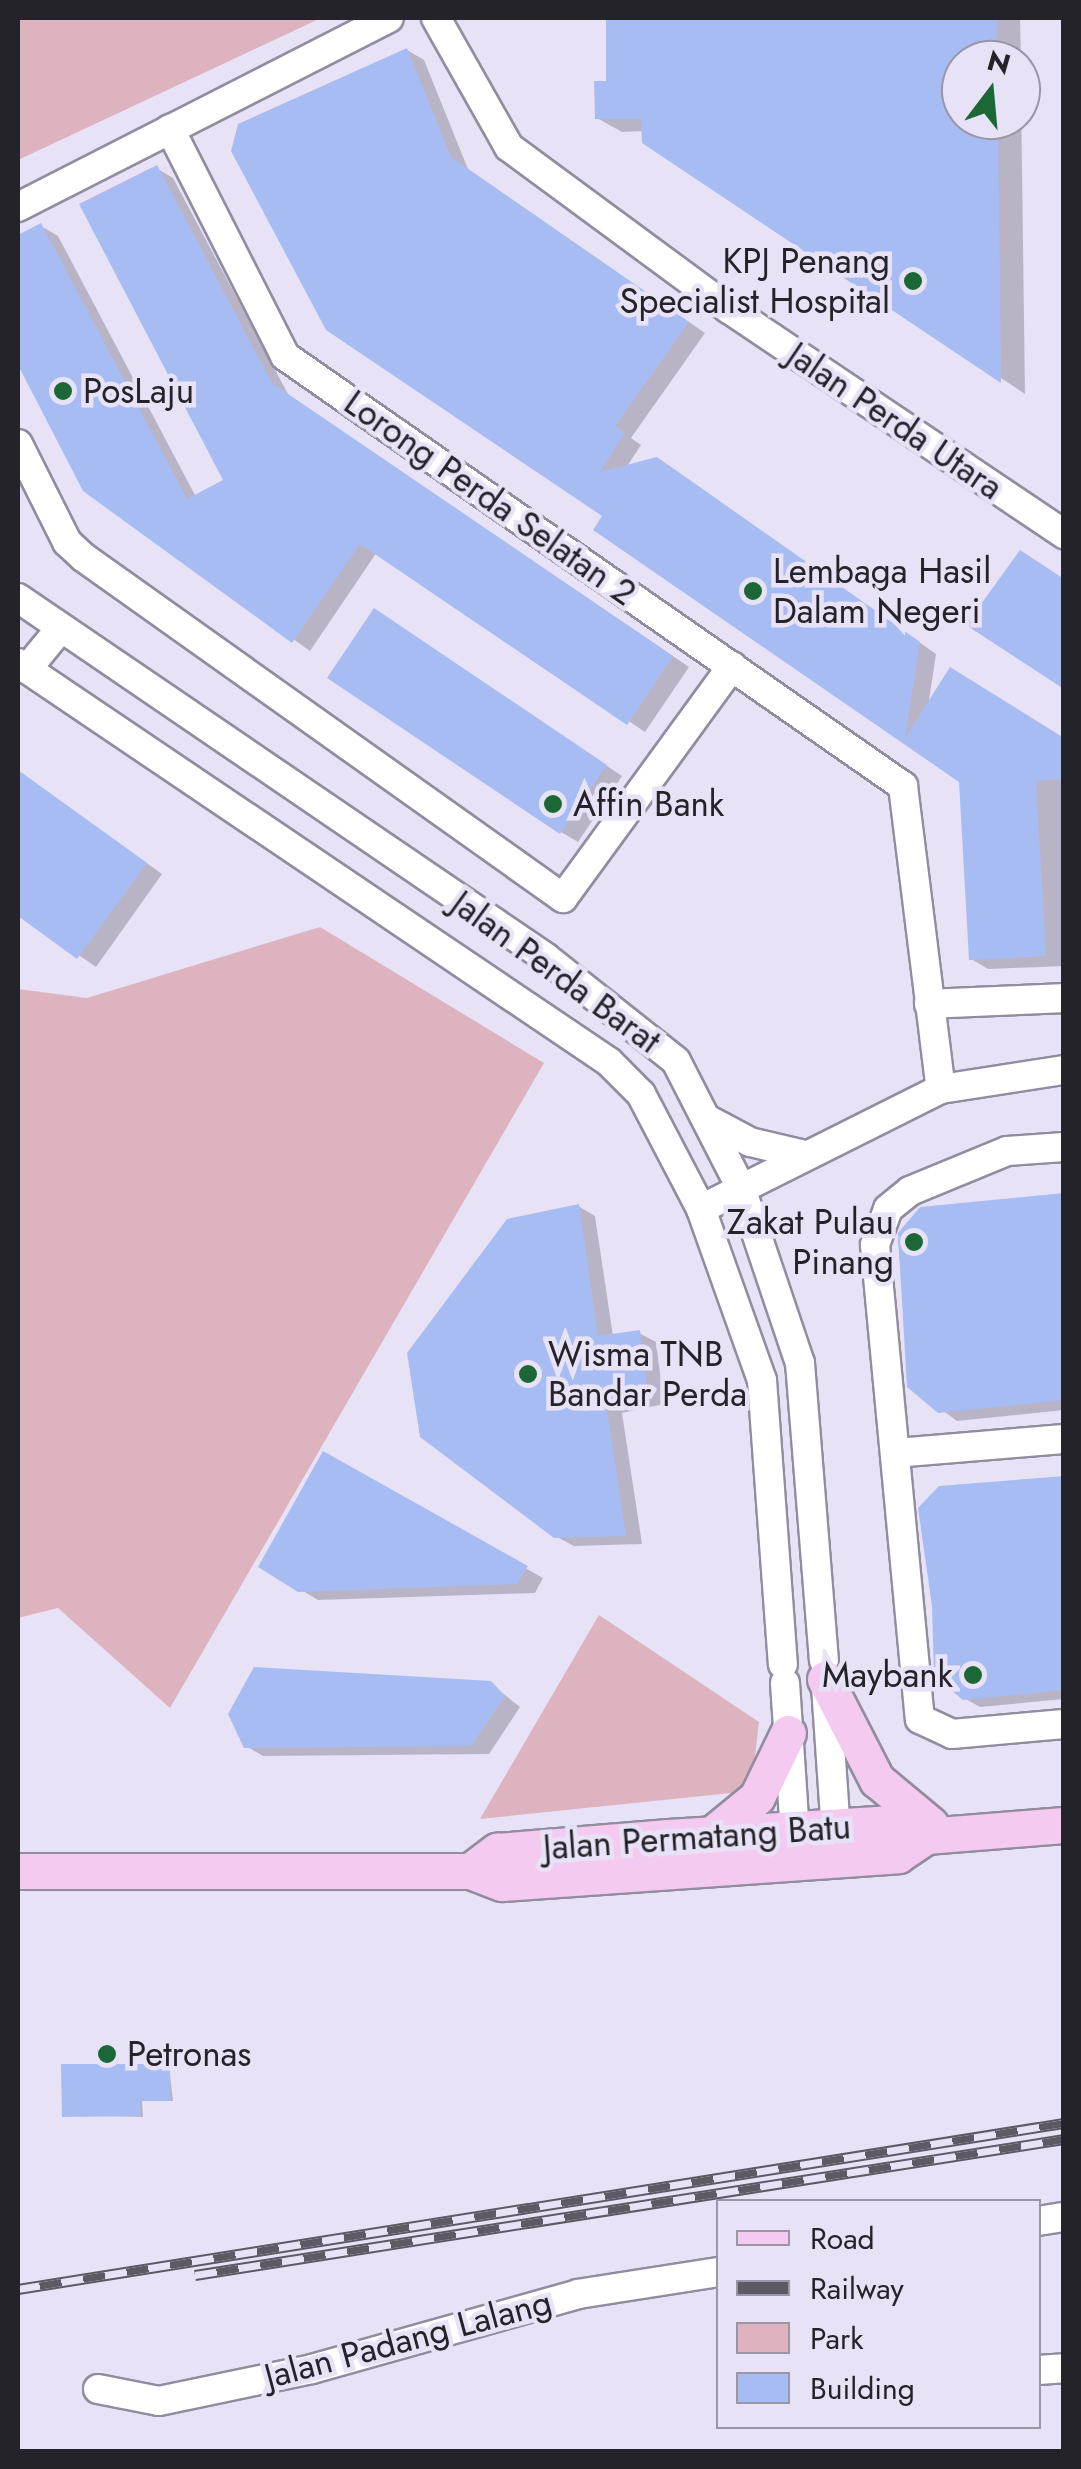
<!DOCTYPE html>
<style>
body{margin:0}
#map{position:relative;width:1081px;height:2469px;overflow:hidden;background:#e8e2f7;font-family:Jost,sans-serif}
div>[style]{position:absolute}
.green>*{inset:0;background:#deb3c0}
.shadow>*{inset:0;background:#0003}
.building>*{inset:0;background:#a8bcf4}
.roads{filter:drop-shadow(2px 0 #928c9f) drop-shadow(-2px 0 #928c9f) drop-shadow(0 2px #928c9f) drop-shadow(0 -2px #928c9f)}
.minor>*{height:28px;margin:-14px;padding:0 14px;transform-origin:14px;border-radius:14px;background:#fff}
.major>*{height:35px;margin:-17.5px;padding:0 17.5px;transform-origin:17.5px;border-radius:17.5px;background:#f4caf1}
.rail>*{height:11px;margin-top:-5.5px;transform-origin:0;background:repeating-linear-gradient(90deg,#e8e2f7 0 22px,#5d5a65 0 44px);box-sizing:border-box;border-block:2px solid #5d5a65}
.dots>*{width:28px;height:28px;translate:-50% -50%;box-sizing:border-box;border:5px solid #e8e2f7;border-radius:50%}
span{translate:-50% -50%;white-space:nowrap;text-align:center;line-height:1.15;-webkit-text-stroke:9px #e8e2f7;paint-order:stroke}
.poi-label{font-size:35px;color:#25232a}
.right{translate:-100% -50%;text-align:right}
.left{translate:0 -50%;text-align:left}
.street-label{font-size:35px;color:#25232a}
.frame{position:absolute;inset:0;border:20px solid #25232a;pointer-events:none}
.legend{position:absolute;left:716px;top:2199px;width:325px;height:230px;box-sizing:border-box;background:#e8e2f7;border:2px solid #9a96a5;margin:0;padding:12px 18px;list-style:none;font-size:30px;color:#25232a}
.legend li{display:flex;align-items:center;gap:20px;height:50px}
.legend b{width:50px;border:2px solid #9a96a5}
.north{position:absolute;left:941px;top:40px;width:100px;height:100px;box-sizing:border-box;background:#e8e2f7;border:2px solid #9a96a5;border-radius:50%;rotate:16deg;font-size:28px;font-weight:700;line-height:40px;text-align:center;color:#25232a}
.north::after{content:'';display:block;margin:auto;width:35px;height:45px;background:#1b6736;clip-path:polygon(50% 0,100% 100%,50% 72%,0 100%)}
</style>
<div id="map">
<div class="green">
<i style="clip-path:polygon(18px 18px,321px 18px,18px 160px)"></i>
<i style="clip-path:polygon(320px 927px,544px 1063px,170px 1708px,58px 1608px,18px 1618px,18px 989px,87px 998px)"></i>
<i style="clip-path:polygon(599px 1615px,759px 1722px,751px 1791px,480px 1819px)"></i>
</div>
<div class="shadow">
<i style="clip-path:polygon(608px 18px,1020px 18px,1021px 60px,961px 60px,961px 120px,1021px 120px,1021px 92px,1025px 394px,645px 141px,644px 131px,622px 132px,597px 118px,609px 83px)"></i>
<i style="clip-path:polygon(407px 50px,424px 60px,468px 169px,705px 333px,631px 438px,641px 445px,626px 468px,675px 470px,936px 654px,928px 707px,1064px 740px,1064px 966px,988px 969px,971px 959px,961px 780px,606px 515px,328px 329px)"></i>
<i style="clip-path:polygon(156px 168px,173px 178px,289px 396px,689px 667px,645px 732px,377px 552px,310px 651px,85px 490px,18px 360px,18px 238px,41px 226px,58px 236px,196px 497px,226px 481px)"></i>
<i style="clip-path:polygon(391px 621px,622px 776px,578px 842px,561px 832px)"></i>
<i style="clip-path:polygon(18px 771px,162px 874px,96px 967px,18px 913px)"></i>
<i style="clip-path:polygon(1064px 1195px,1064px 1410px,957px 1421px,910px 1386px,898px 1240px,921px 1210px)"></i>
<i style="clip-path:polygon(578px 1206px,595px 1216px,613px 1336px,639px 1333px,656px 1342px,664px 1404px,622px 1413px,642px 1544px,574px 1546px,555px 1536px)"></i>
<i style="clip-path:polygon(324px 1454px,543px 1578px,535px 1593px,318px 1600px,261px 1566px)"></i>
<i style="clip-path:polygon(1064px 1479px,1064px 1699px,980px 1707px,964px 1698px)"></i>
<i style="clip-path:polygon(490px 1683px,520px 1707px,489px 1754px,263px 1756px,246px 1746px)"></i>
<i style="clip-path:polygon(169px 2066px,173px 2101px,142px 2101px,143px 2117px,64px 2115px)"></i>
</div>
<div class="building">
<i style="clip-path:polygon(606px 18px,997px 18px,997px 60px,961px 60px,961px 120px,998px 120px,1001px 383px,642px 143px,641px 119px,595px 119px,594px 81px,606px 81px)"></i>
<i style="clip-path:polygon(407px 48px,451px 157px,689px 322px,615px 426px,625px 433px,600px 472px,657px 457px,920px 642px,905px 738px,950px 667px,1064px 738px,1064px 779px,1036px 781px,1046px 956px,969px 960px,959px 782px,593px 530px,602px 516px,326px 330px,231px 151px,238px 124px)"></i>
<i style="clip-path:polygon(157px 165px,272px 383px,673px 656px,627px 725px,360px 544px,292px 643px,83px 491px,18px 365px,18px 235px,41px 223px,187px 499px,223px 480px,79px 204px)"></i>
<i style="clip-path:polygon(1020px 550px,1064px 579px,1064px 689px,966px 625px)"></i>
<i style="clip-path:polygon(374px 608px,607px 765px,560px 834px,327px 678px)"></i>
<i style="clip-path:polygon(18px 770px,147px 863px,77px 959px,18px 916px)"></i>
<i style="clip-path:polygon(1064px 1193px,1064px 1400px,938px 1413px,907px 1387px,898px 1233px,920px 1207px)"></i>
<i style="clip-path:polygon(579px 1204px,598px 1336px,640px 1330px,648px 1395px,606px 1404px,626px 1536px,554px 1538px,420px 1437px,407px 1353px,507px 1219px)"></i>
<i style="clip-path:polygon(323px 1451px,528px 1566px,517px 1584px,298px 1592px,258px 1567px)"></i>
<i style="clip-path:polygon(1064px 1476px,1064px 1690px,963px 1700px,934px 1676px,932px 1606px,918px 1508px,939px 1486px)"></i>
<i style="clip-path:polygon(254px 1667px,491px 1681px,505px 1696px,471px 1746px,244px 1748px,228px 1714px)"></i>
<i style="clip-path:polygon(61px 2064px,170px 2064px,170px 2101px,140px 2101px,140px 2116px,62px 2117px)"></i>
</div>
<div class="roads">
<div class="minor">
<i style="left:436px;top:18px;width:148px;rotate:60.5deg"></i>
<i style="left:509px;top:147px;width:273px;rotate:36.4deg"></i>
<i style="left:729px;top:309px;width:404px;rotate:33.9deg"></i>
<i style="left:170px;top:129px;width:254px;rotate:63.1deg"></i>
<i style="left:285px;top:356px;width:753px;rotate:34.83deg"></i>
<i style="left:903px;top:786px;width:305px;rotate:82.9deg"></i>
<i style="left:18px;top:207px;width:416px;rotate:-27deg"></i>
<i style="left:18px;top:444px;width:110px;rotate:63.4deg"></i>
<i style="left:67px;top:542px;width:22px;rotate:43deg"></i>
<i style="left:83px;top:557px;width:589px;rotate:35.39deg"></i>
<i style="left:563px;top:898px;width:287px;rotate:-53.9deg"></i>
<i style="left:18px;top:598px;width:638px;rotate:34.26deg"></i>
<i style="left:545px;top:957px;width:167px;rotate:38.4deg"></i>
<i style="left:676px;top:1061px;width:143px;rotate:62.9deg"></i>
<i style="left:741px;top:1188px;width:185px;rotate:71.4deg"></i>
<i style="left:800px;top:1363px;width:298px;rotate:85.4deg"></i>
<i style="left:18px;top:663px;width:713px;rotate:34.02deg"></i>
<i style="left:609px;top:1062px;width:45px;rotate:45deg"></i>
<i style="left:641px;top:1094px;width:130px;rotate:62.4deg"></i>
<i style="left:701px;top:1209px;width:182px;rotate:70.4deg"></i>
<i style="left:762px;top:1380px;width:285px;rotate:85.8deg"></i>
<i style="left:27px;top:669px;width:50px;rotate:-50.6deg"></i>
<i style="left:929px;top:1004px;width:135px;rotate:-2.5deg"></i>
<i style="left:707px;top:1119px;width:49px;rotate:28.1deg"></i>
<i style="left:750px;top:1142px;width:57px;rotate:13.3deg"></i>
<i style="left:1064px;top:1147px;width:57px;rotate:176deg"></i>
<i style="left:1007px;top:1151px;width:105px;rotate:157.6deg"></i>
<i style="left:910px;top:1191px;width:28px;rotate:141deg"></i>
<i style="left:888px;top:1209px;width:38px;rotate:110deg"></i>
<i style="left:875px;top:1245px;width:476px;rotate:84.6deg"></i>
<i style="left:920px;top:1719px;width:35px;rotate:25deg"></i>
<i style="left:952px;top:1734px;width:112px;rotate:-5.1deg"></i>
<i style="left:701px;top:1209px;width:268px;rotate:-26.6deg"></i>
<i style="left:941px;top:1089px;width:124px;rotate:-8.8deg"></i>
<i style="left:896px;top:1453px;width:169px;rotate:-4.8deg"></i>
<i style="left:785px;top:1683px;width:164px;rotate:86.2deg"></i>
<i style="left:826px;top:1686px;width:161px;rotate:86.1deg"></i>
<i style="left:1038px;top:2221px;width:26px;rotate:-9deg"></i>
<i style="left:1038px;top:2370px;width:26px;rotate:-4deg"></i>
<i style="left:98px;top:2389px;width:62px;rotate:11.1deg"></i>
<i style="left:159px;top:2401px;width:156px;rotate:-11.8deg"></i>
<i style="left:312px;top:2369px;width:276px;rotate:-15.7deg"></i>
<i style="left:578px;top:2294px;width:142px;rotate:-8.9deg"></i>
</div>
<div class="major">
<i style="left:825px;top:1679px;width:114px;rotate:62.8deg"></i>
<i style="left:877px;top:1780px;width:70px;rotate:39.8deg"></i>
<i style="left:712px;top:1834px;width:58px;rotate:-39.4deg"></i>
<i style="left:757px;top:1797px;width:71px;rotate:-64.2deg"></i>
<i style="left:18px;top:1871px;width:452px"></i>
<i style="left:470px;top:1871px;width:34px;rotate:21deg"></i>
<i style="left:502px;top:1883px;width:397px;rotate:-4deg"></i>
<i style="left:898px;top:1855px;width:34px;rotate:-34deg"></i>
<i style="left:470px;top:1871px;width:34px;rotate:-37deg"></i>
<i style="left:497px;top:1851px;width:172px;rotate:-4.7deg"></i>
<i style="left:668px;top:1837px;width:225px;rotate:-3.6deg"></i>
<i style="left:893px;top:1823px;width:35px;rotate:22deg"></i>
<i style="left:926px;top:1836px;width:138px;rotate:-4.6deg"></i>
</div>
</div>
<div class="rail">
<i style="left:195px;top:2275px;width:880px;rotate:-8.89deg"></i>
<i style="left:18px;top:2289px;width:1059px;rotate:-9.02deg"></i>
</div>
<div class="dots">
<i style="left:913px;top:281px;background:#1b6736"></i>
<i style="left:63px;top:391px;background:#1b6736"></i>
<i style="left:753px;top:591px;background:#1b6736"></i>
<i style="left:553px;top:804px;background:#1b6736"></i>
<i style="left:914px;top:1242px;background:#1b6736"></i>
<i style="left:528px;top:1374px;background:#1b6736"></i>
<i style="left:973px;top:1675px;background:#1b6736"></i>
<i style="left:107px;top:2054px;background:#1b6736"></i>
</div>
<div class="poi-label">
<span class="right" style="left:890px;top:281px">KPJ Penang<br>Specialist Hospital</span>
<span class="left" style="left:83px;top:391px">PosLaju</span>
<span class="left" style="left:773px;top:591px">Lembaga Hasil<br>Dalam Negeri</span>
<span class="left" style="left:573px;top:804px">Affin Bank</span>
<span class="right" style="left:894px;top:1242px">Zakat Pulau<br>Pinang</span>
<span class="left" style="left:548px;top:1374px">Wisma TNB<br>Bandar Perda</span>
<span class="right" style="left:953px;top:1675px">Maybank</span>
<span class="left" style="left:127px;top:2054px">Petronas</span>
</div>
<div class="street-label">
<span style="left:895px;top:421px;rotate:34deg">Jalan Perda Utara</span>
<span style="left:490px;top:498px;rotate:35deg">Lorong Perda Selatan 2</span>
<span style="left:556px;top:972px;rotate:36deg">Jalan Perda Barat</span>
<span style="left:697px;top:1837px;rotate:-4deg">Jalan Permatang Batu</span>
<span style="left:408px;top:2339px;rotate:-15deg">Jalan Padang Lalang</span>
</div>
<div class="frame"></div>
<ul class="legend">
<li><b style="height:12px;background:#f4caf1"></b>Road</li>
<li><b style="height:12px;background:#5d5a65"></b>Railway</li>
<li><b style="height:28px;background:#deb3c0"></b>Park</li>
<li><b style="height:28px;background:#a8bcf4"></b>Building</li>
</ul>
<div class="north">N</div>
</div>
